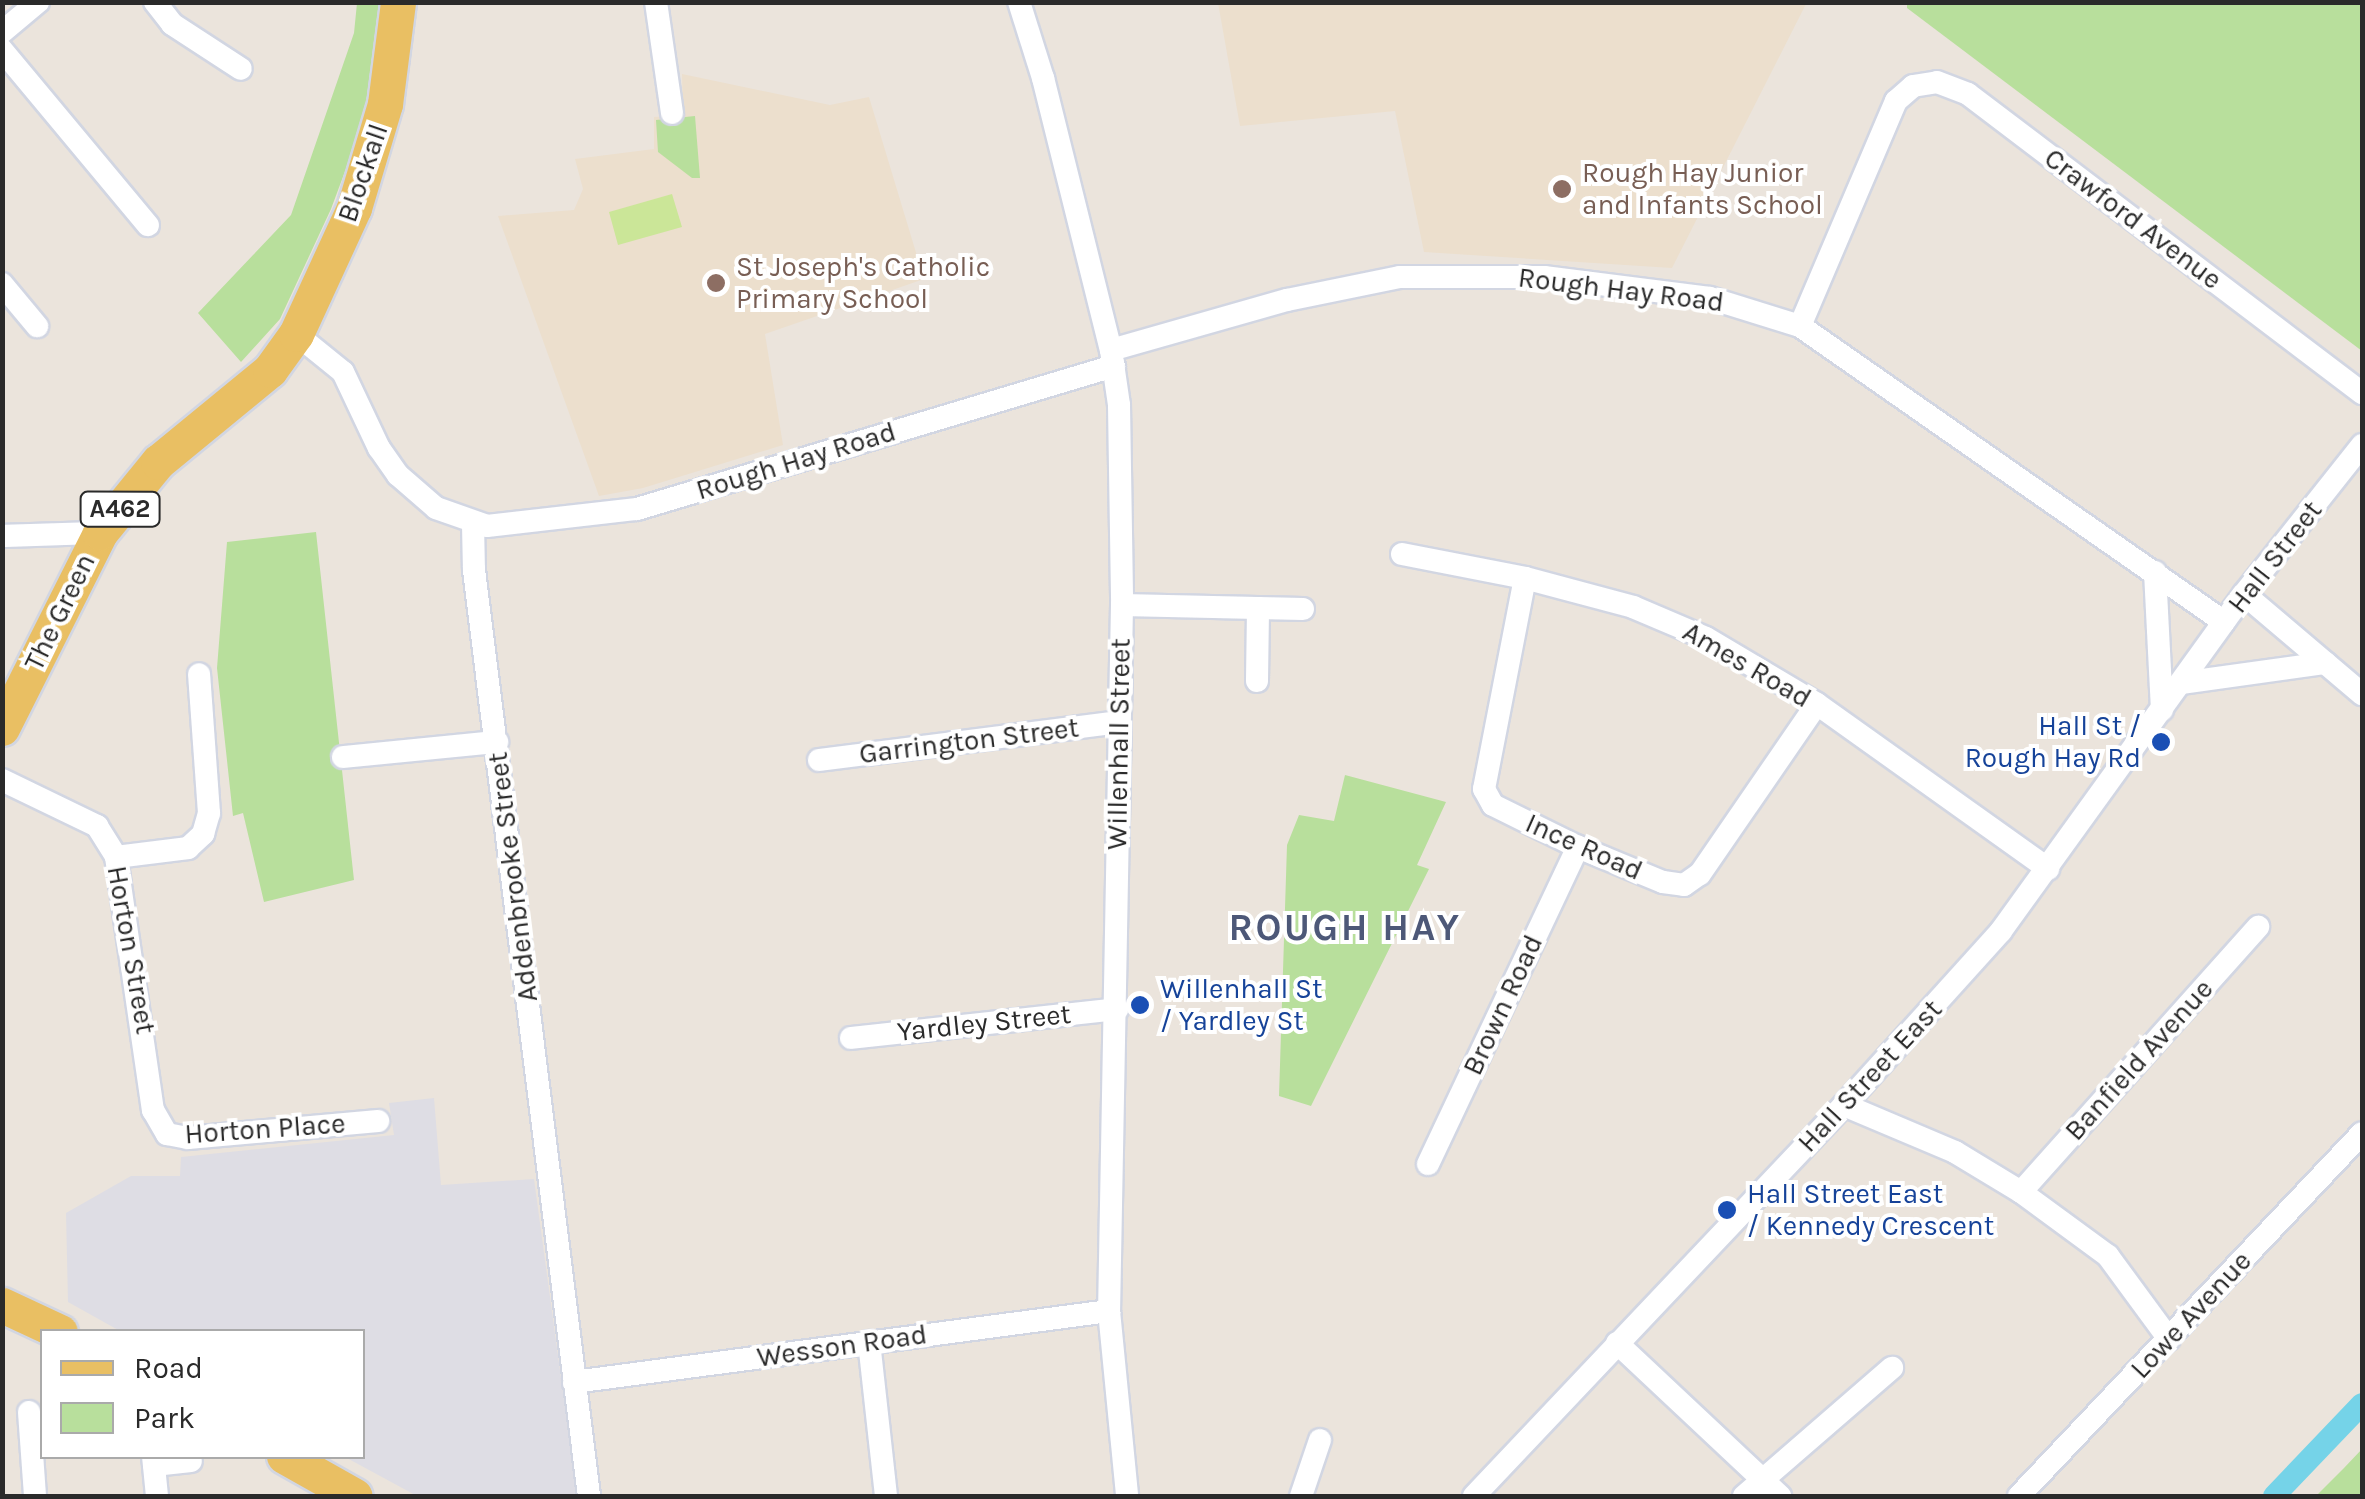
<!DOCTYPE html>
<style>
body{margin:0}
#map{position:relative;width:2365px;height:1499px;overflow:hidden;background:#ebe4dc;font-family:Karla,sans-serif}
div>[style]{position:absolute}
.industrial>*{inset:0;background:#dedde4}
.education>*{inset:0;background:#ecdfcd}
.green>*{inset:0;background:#b8df9c}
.pitch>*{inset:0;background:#cbe698}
.canal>*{height:22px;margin:-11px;padding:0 11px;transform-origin:11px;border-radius:11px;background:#75d3e8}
.roads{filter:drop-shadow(2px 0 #d2d6e2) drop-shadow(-2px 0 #d2d6e2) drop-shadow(0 2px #d2d6e2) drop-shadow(0 -2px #d2d6e2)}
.minor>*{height:22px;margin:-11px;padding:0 11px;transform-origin:11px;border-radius:11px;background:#fff}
.primary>*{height:35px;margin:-17.5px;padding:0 17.5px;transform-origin:17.5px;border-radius:17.5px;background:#e9bf63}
.dots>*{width:28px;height:28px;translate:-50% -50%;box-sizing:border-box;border:5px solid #fff;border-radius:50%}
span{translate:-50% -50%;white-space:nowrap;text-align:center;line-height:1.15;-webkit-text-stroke:8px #fff;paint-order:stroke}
.shield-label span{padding:2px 8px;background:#fff;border:2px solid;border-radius:8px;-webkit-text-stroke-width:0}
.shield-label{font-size:25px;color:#2a2a2a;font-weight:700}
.street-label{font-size:28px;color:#2a2a2a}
.education-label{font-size:28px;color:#785e54}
.left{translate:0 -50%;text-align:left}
.transit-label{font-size:28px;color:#164399}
.right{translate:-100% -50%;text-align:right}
.district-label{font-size:38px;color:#4d5878;font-weight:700;letter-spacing:2.5px}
.frame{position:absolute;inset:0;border:5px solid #2a2a2a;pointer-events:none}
.legend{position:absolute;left:40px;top:1329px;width:325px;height:130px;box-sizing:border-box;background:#fff;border:2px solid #aaa;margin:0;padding:12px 18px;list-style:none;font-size:30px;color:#2a2a2a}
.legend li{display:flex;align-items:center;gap:20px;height:50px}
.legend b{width:50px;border:2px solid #aaa}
</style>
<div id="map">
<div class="industrial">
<i style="clip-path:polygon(434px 1098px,441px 1185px,534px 1179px,577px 1496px,417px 1496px,345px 1457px,362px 1456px,362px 1332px,120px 1331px,68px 1302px,66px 1213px,131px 1176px,180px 1176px,181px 1157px,394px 1135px,389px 1103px)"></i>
</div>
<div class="education">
<i style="clip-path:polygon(1807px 2px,1672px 268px,1424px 252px,1395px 111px,1240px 126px,1218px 3px)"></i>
<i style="clip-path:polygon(682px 74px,830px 105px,869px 97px,924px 279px,765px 334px,783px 445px,643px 488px,599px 496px,498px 216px,574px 210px,583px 189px,575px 159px,654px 149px,654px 117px,683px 115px)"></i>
</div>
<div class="green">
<i style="clip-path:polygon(357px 3px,386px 3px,376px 88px,331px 209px,280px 319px,241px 362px,198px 313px,291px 215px,354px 33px)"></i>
<i style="clip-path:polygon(1907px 3px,2362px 3px,2362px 351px,1907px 8px)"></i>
<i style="clip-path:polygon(695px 116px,700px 178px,692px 178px,658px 152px,656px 120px)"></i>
<i style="clip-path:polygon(316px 532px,354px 880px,264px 902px,243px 813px,233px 816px,217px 668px,227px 542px)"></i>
<i style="clip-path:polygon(1345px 775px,1446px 802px,1417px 865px,1429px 869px,1311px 1106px,1279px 1096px,1287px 845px,1299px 815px,1334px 821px)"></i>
<i style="clip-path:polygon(2362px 1449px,2362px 1496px,2316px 1496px,2344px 1468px)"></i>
</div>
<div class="pitch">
<i style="clip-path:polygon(672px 194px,682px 227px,618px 245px,609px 212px)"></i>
</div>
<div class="canal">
<i style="left:2274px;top:1496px;width:127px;rotate:-46.3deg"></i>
</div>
<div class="roads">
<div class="minor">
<i style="left:155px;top:2px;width:28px;rotate:52deg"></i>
<i style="left:172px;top:24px;width:82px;rotate:33.1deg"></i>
<i style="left:656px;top:2px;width:112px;rotate:81.8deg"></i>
<i style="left:1019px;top:2px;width:80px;rotate:72.5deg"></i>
<i style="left:1043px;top:78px;width:280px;rotate:76deg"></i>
<i style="left:1111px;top:350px;width:56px;rotate:81.7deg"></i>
<i style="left:1119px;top:405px;width:200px;rotate:89.1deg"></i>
<i style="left:1122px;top:605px;width:706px;rotate:91.05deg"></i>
<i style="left:1109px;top:1311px;width:186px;rotate:84.4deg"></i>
<i style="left:2px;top:32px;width:47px;rotate:-39.8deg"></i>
<i style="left:2px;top:50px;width:228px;rotate:50.2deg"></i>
<i style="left:2px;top:284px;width:55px;rotate:50.2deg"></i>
<i style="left:1800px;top:326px;width:245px;rotate:-66.9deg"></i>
<i style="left:1896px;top:101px;width:23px;rotate:-41deg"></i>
<i style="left:1913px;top:86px;width:24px;rotate:-9deg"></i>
<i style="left:1937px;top:82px;width:33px;rotate:21deg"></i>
<i style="left:1968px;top:94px;width:495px;rotate:37.2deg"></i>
<i style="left:296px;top:334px;width:60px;rotate:39deg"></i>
<i style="left:343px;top:372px;width:84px;rotate:64.7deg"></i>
<i style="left:379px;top:448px;width:33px;rotate:55deg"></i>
<i style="left:398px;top:475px;width:50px;rotate:41deg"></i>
<i style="left:436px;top:508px;width:54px;rotate:19.4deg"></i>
<i style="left:487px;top:526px;width:151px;rotate:-6.5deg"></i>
<i style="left:637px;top:509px;width:498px;rotate:-16.7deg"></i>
<i style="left:1111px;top:350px;width:183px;rotate:-15.9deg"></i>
<i style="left:1287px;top:300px;width:115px;rotate:-11.5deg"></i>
<i style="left:1400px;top:277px;width:144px"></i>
<i style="left:1544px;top:277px;width:167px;rotate:7.2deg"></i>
<i style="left:1710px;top:298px;width:94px;rotate:17.3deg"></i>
<i style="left:1800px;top:326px;width:517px;rotate:34.92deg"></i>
<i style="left:473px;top:524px;width:46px;rotate:88.8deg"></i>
<i style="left:474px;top:570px;width:933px;rotate:82.92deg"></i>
<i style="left:2px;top:536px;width:98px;rotate:-1.8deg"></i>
<i style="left:1402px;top:554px;width:125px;rotate:11deg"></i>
<i style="left:1525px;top:578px;width:112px;rotate:15deg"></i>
<i style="left:1633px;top:607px;width:79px;rotate:23deg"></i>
<i style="left:1706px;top:638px;width:129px;rotate:30.7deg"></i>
<i style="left:1817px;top:704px;width:284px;rotate:35.5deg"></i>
<i style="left:2155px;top:572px;width:138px;rotate:87.1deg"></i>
<i style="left:1525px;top:578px;width:215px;rotate:101deg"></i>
<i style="left:1484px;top:789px;width:18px;rotate:61deg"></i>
<i style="left:1493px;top:805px;width:95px;rotate:26.3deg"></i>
<i style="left:1578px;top:847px;width:92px;rotate:22.4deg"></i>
<i style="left:1663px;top:882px;width:21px;rotate:8deg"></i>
<i style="left:1684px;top:885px;width:19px;rotate:-35deg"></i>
<i style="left:1700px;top:874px;width:206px;rotate:-55.5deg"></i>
<i style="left:2244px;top:594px;width:155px;rotate:40.3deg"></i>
<i style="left:1122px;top:605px;width:136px;rotate:1.3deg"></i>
<i style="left:1257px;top:681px;width:73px;rotate:-89.2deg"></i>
<i style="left:1258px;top:608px;width:45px;rotate:1.3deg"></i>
<i style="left:2181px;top:683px;width:146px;rotate:-7.9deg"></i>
<i style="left:343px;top:757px;width:155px;rotate:-5.6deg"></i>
<i style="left:819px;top:760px;width:302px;rotate:-7.2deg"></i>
<i style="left:2px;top:780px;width:106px;rotate:25.8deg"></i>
<i style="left:97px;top:826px;width:36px;rotate:58deg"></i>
<i style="left:116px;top:857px;width:256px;rotate:81.7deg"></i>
<i style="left:153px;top:1110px;width:28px;rotate:60deg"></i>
<i style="left:167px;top:1134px;width:21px;rotate:11deg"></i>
<i style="left:188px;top:1138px;width:191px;rotate:-5.1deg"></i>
<i style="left:116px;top:857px;width:73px;rotate:-7.1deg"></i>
<i style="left:188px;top:848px;width:21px;rotate:-43deg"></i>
<i style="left:203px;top:834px;width:22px;rotate:-74deg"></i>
<i style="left:209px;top:813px;width:139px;rotate:-94.1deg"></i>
<i style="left:851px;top:1038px;width:268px;rotate:-6.2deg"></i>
<i style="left:1844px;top:1105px;width:121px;rotate:22.9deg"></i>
<i style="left:1955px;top:1152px;width:77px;rotate:31.2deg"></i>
<i style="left:2021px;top:1192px;width:108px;rotate:36.3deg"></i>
<i style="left:2108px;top:1256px;width:103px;rotate:53.7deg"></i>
<i style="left:1428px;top:1164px;width:351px;rotate:-64.7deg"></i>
<i style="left:2021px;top:1192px;width:356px;rotate:-48.2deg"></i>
<i style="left:869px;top:1342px;width:154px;rotate:83.7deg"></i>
<i style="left:1617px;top:1343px;width:224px;rotate:43.2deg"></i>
<i style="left:574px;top:1382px;width:540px;rotate:-7.56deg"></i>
<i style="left:29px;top:1412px;width:84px;rotate:85.9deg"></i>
<i style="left:153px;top:1456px;width:40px;rotate:84.3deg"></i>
<i style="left:154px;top:1465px;width:37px;rotate:-6deg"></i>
<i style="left:1301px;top:1496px;width:59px;rotate:-71.3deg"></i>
<i style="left:1474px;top:1496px;width:538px;rotate:-46.58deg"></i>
<i style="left:1844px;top:1105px;width:234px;rotate:-47.9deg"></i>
<i style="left:2001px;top:931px;width:415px;rotate:-54.2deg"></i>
<i style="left:2244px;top:594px;width:190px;rotate:-51.6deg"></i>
<i style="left:1744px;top:1496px;width:196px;rotate:-40.9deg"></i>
<i style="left:2019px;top:1496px;width:499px;rotate:-46.6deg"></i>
</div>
<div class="primary">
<i style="left:2px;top:728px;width:218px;rotate:-63.3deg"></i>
<i style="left:100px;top:533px;width:92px;rotate:-50.8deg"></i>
<i style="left:158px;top:462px;width:145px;rotate:-39.4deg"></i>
<i style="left:270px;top:370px;width:44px;rotate:-54.2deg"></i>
<i style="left:296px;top:334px;width:139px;rotate:-65.3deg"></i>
<i style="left:354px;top:208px;width:109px;rotate:-73.4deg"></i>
<i style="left:385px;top:104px;width:103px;rotate:-82.7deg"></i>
<i style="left:2px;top:1305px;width:64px;rotate:25deg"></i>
<i style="left:284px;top:1456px;width:81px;rotate:29.4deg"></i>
</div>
</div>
<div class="dots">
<i style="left:1562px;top:189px;background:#8d6e63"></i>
<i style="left:716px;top:283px;background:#8d6e63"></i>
<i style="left:2161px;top:742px;background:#1a4fb4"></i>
<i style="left:1140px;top:1005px;background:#1a4fb4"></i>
<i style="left:1727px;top:1210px;background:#1a4fb4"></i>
</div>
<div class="shield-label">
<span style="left:120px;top:509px">A462</span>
</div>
<div class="street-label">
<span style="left:363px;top:173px;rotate:-71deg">Blockall</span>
<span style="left:2133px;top:219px;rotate:37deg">Crawford Avenue</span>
<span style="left:1621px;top:290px;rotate:7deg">Rough Hay Road</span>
<span style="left:796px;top:461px;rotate:-17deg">Rough Hay Road</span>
<span style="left:2275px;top:557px;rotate:-52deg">Hall Street</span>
<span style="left:60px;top:612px;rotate:-64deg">The Green</span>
<span style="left:1747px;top:665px;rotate:30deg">Ames Road</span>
<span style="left:969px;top:741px;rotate:-7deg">Garrington Street</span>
<span style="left:1119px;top:744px;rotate:-89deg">Willenhall Street</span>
<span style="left:1584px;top:847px;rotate:24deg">Ince Road</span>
<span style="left:513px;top:877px;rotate:-97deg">Addenbrooke Street</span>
<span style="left:131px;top:950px;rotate:80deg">Horton Street</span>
<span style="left:1503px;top:1005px;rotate:-65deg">Brown Road</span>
<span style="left:984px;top:1023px;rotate:-6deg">Yardley Street</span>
<span style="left:2139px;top:1060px;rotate:-48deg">Banfield Avenue</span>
<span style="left:1870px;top:1076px;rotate:-47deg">Hall Street East</span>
<span style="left:265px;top:1129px;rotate:-4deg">Horton Place</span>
<span style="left:2191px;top:1315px;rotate:-47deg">Lowe Avenue</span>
<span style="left:842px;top:1346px;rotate:-8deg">Wesson Road</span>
</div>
<div class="education-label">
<span class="left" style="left:1582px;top:189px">Rough Hay Junior<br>and Infants School</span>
<span class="left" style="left:736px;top:283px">St Joseph's Catholic<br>Primary School</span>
</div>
<div class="transit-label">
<span class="right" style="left:2141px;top:742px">Hall St /<br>Rough Hay Rd</span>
<span class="left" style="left:1160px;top:1005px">Willenhall St<br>/ Yardley St</span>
<span class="left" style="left:1747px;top:1210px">Hall Street East<br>/ Kennedy Crescent</span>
</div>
<div class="district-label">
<span style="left:1345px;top:928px">ROUGH HAY</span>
</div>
<div class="frame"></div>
<ul class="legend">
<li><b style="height:12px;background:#e9bf63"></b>Road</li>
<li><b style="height:28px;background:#b8df9c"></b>Park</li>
</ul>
</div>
